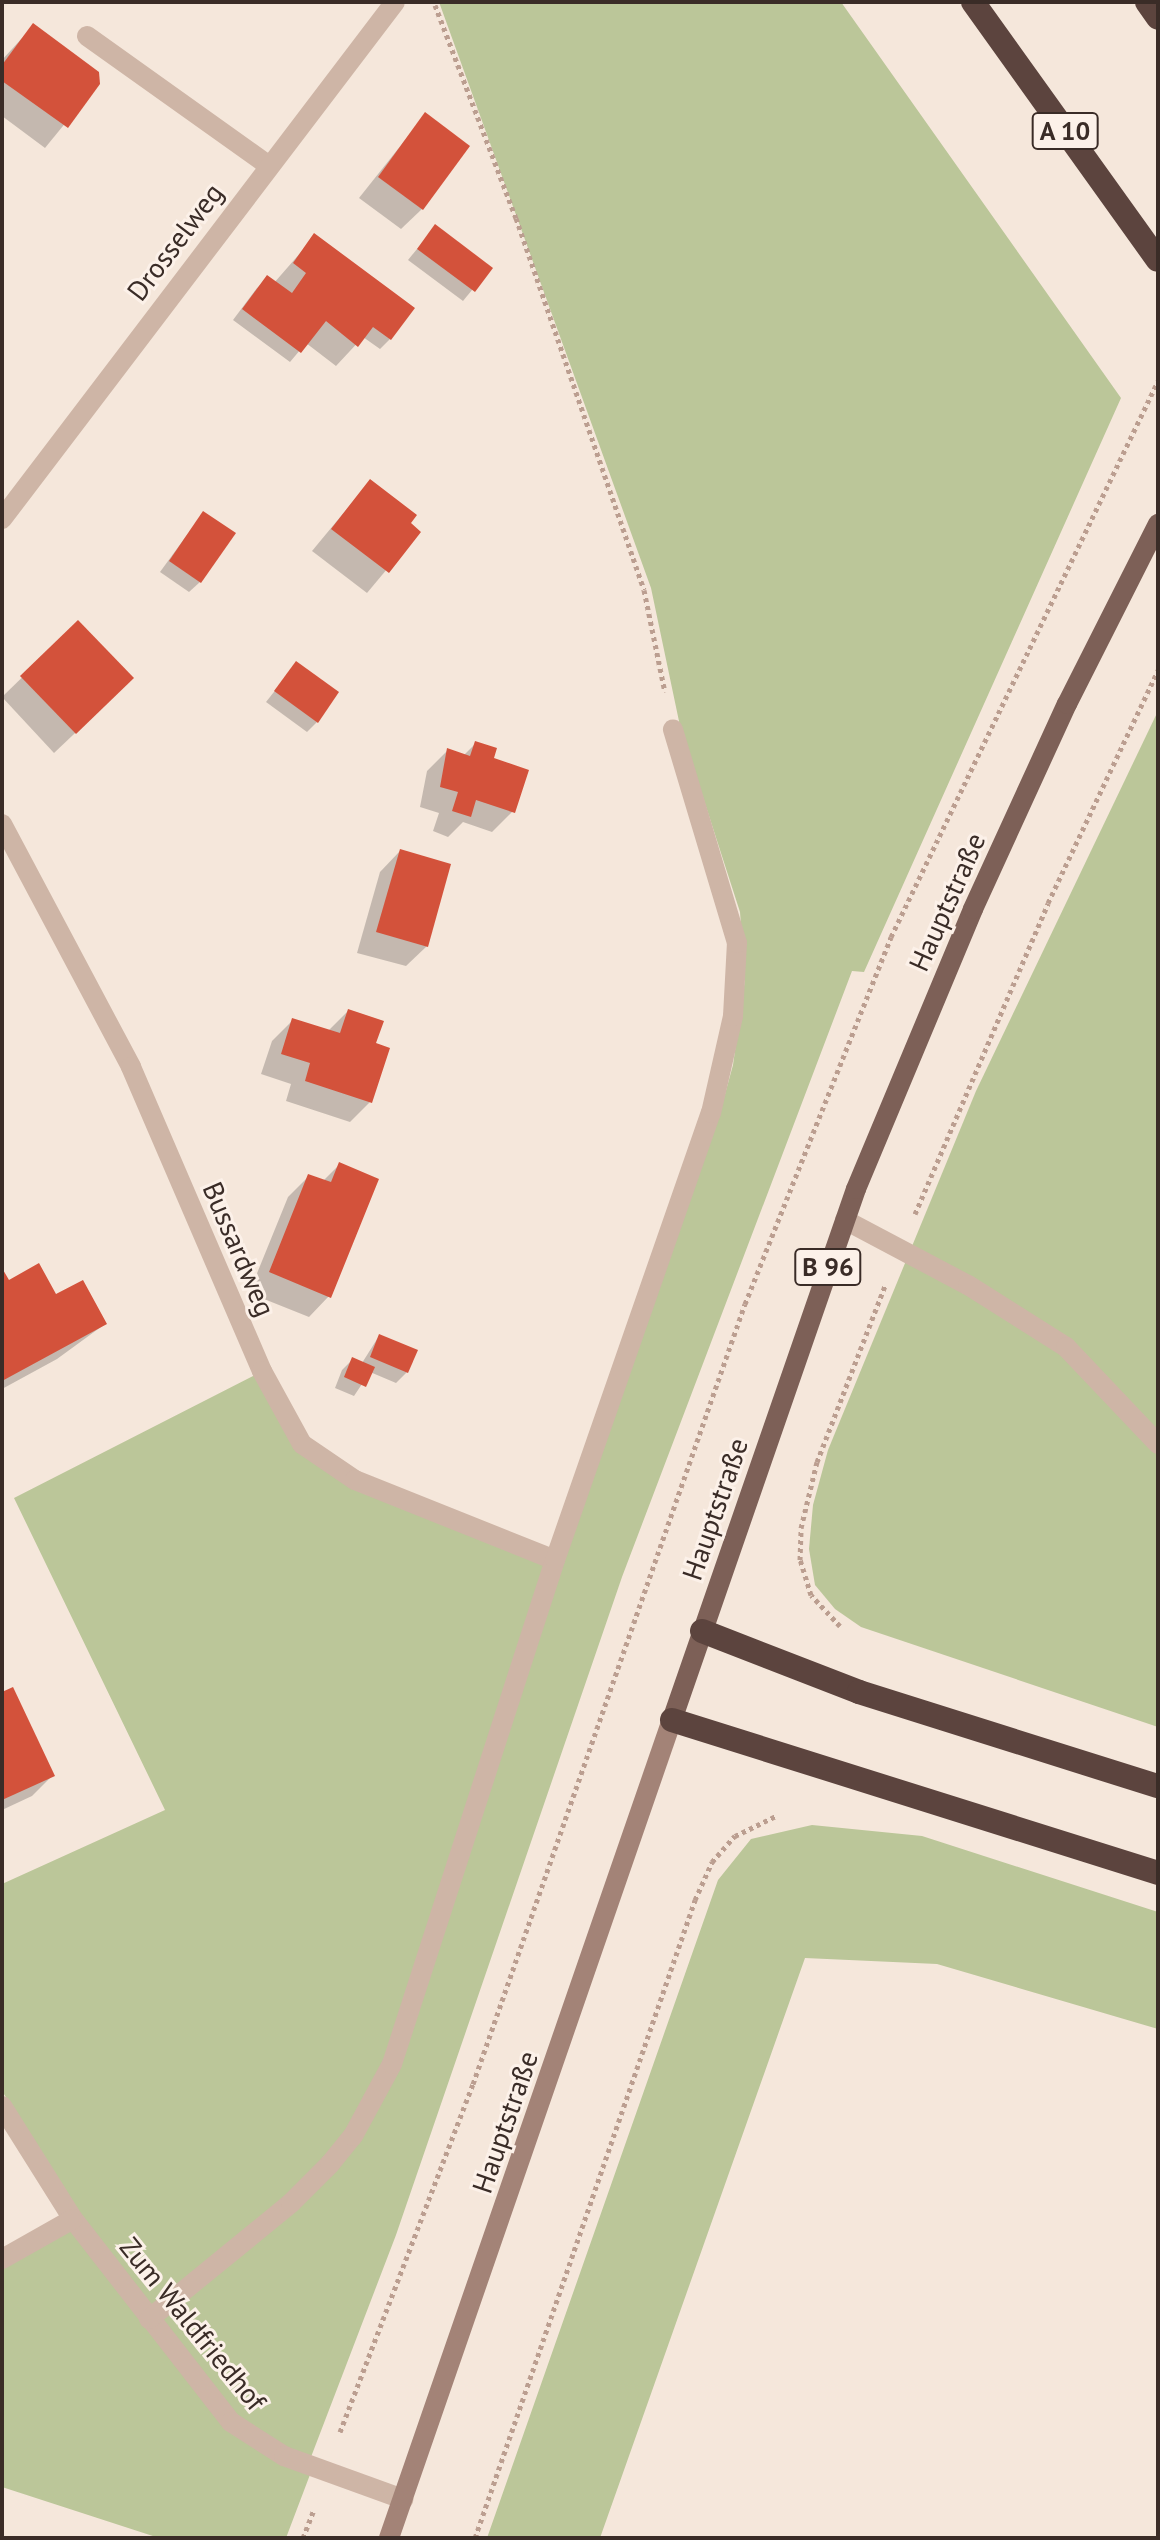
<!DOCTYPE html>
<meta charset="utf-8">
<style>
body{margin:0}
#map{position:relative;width:1160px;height:2540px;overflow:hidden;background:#f5e7db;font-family:"PT Sans",sans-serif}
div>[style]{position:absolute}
.green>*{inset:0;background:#bbc699}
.shadow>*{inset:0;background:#0003}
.building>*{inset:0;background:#d3523b}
.path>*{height:5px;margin-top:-2.5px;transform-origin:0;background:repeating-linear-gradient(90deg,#bb9e90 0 4px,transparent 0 8px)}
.lane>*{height:20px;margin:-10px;padding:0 10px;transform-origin:10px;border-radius:10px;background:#ceb5a6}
.street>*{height:20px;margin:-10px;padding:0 10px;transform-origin:10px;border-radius:10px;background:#ceb5a6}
.secondary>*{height:20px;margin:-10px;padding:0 10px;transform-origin:10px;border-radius:10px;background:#a38377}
.primary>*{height:20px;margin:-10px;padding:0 10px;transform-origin:10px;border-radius:10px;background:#7d6057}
.highway>*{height:24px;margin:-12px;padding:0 12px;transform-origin:12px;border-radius:12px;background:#5c443e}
span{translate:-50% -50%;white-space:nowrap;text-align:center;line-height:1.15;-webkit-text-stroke:6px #fcf1e9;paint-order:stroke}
.shield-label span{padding:2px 6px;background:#fcf1e9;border:2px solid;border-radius:6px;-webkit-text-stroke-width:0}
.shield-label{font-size:26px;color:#3a2c27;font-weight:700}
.street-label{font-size:28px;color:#3a2c27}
.frame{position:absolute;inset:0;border:4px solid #3a2c27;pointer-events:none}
</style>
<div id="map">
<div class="green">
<i style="clip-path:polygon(439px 2px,841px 2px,1121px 398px,864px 972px,852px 971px,622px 1577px,396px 2235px,311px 2457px,264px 2438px,236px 2417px,161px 2320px,360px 2141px,401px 2066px,563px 1558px,719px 1116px,733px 1065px,745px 979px,740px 912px,680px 726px,651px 588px)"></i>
<i style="clip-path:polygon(1158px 711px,1158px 1727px,861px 1627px,835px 1609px,815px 1585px,809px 1549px,813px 1505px,828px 1450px,976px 1091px)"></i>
<i style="clip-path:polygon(257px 1374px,299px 1447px,547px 1564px,386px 2062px,345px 2133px,286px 2199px,153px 2308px,80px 2215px,2px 2091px,2px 1884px,165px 1810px,14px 1498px)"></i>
<i style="clip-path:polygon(812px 1825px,922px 1836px,1158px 1912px,1158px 2029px,937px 1964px,805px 1958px,600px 2538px,487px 2538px,718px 1880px,751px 1839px)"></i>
<i style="clip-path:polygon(73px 2225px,227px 2426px,311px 2472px,286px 2538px,159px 2538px,2px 2487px,2px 2265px)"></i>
</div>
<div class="shadow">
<i style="clip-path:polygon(33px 26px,98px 83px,45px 148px,2px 116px,2px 60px)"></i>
<i style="clip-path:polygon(425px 115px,422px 209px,401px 229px,359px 198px)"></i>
<i style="clip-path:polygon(435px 227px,490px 268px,463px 301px,408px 260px)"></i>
<i style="clip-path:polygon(315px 236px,390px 339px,380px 349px,363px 337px,336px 366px,306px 343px,290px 362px,233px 320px,257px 288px,268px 278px,274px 283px)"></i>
<i style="clip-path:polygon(370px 481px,418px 532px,367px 593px,312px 551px)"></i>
<i style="clip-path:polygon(203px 513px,200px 582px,189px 592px,160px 572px)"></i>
<i style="clip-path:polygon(78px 623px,111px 699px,54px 753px,2px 697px)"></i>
<i style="clip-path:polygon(296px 664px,317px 722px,307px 732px,266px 702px)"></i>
<i style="clip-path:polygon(476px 743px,491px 759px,513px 811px,492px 832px,463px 822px,448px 837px,433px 831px,439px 813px,420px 807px,427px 771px,447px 751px,463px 756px)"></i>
<i style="clip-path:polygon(400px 851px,427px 946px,406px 966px,357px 953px,380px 872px)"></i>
<i style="clip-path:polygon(348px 1011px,374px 1044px,370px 1102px,350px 1122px,286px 1101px,291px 1084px,261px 1074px,272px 1041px,293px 1020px,328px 1031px)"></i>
<i style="clip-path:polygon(340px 1164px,329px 1296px,309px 1317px,249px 1293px,288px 1197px,309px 1176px,323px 1181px)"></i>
<i style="clip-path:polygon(2px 1272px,8px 1282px,55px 1297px,105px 1324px,57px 1359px,2px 1389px)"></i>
<i style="clip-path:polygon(379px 1336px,407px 1372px,396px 1383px,370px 1372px,354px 1396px,335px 1388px,342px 1370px,353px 1359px,362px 1363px)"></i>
<i style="clip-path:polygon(2px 1694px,52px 1776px,32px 1796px,2px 1810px)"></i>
</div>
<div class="building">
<i style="clip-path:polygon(33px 23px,99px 72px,100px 84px,68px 128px,2px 81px,2px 65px)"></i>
<i style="clip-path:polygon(425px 112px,470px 146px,423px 210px,378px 177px)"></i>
<i style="clip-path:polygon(435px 224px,493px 268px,475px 292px,417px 249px)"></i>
<i style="clip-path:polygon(314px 233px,415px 308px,391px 340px,373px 327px,358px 347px,326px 321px,301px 353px,242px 309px,267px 275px,292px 293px,306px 273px,293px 263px)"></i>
<i style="clip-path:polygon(370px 479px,417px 515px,411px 523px,421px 532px,389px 573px,331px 529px)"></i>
<i style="clip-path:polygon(203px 511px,236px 533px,201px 583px,169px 561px)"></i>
<i style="clip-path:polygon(78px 620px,134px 678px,76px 734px,20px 676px)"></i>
<i style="clip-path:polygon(296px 661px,339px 692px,318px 723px,274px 691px)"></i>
<i style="clip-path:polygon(475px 741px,497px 748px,494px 758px,529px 770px,515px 813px,476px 800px,471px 817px,452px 811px,458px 792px,440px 787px,447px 748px,470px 756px)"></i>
<i style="clip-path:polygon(400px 849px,451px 864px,428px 947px,376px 932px)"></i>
<i style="clip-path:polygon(348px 1009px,384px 1021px,376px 1043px,390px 1048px,372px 1103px,305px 1081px,310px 1063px,281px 1054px,292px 1018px,340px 1033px)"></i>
<i style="clip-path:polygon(339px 1162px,379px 1179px,331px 1298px,269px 1272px,308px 1174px,331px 1182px)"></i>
<i style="clip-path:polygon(39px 1263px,56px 1294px,83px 1280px,107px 1324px,2px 1381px,2px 1268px,9px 1280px)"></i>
<i style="clip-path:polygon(379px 1334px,418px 1350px,408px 1373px,370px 1357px)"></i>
<i style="clip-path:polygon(352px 1357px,375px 1367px,366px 1387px,344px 1377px)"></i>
<i style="clip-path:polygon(13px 1687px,55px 1776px,2px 1800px,2px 1692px)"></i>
</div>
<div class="path">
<i style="left:435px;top:5px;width:228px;rotate:69.2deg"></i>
<i style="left:516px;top:218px;width:393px;rotate:71deg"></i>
<i style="left:644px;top:590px;width:104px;rotate:78.4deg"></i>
<i style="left:915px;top:1214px;width:338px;rotate:-66.8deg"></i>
<i style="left:1048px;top:903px;width:258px;rotate:-64.7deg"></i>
<i style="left:840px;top:1626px;width:42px;rotate:-133.1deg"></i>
<i style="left:811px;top:1595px;width:37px;rotate:-107deg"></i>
<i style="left:800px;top:1560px;width:32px;rotate:-88deg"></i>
<i style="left:801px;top:1528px;width:68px;rotate:-76.4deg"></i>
<i style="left:817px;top:1462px;width:189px;rotate:-68.9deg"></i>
<i style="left:340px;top:2432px;width:373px;rotate:-69.1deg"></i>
<i style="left:473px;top:2084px;width:826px;rotate:-70.78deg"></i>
<i style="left:745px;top:1304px;width:395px;rotate:-68.3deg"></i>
<i style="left:891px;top:937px;width:617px;rotate:-64.35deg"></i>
<i style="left:303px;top:2538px;width:30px;rotate:-69deg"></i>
<i style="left:475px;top:2538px;width:675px;rotate:-70.97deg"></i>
<i style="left:695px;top:1900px;width:42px;rotate:-65.9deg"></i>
<i style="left:712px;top:1862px;width:35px;rotate:-49deg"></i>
<i style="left:735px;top:1836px;width:46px;rotate:-26deg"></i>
</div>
<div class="lane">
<i style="left:87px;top:36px;width:222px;rotate:35.5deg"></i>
<i style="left:845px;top:1220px;width:139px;rotate:27.9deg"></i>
<i style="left:968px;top:1285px;width:116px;rotate:32.3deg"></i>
<i style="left:1066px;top:1347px;width:134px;rotate:46.5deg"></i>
</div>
<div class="street">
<i style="left:2px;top:519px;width:649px;rotate:-52.76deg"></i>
<i style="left:2px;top:824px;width:275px;rotate:62deg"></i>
<i style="left:131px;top:1067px;width:331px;rotate:66.7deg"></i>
<i style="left:262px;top:1371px;width:83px;rotate:61.3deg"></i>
<i style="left:302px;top:1444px;width:64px;rotate:34.2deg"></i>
<i style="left:355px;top:1480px;width:215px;rotate:21.8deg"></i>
<i style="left:2px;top:2106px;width:133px;rotate:57.9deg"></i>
<i style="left:73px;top:2219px;width:257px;rotate:52.1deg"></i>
<i style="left:231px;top:2422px;width:63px;rotate:32.7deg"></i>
<i style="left:284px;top:2456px;width:127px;rotate:19.9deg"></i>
<i style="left:2px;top:2259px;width:81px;rotate:-29.4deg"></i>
<i style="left:149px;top:2319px;width:183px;rotate:-39.2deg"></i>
<i style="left:291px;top:2203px;width:55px;rotate:-45deg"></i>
<i style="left:330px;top:2164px;width:36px;rotate:-51deg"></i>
<i style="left:353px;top:2136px;width:82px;rotate:-61.6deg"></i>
<i style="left:392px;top:2064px;width:530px;rotate:-72.08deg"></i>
<i style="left:555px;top:1560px;width:473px;rotate:-70.8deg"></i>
<i style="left:711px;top:1113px;width:99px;rotate:-77.2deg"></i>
<i style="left:733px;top:1016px;width:73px;rotate:-86.9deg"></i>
<i style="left:737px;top:943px;width:223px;rotate:-106.7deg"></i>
</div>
<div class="secondary">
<i style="left:389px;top:2538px;width:866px;rotate:-70.92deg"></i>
</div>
<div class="primary">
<i style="left:672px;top:1720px;width:562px;rotate:-70.89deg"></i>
<i style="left:856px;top:1189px;width:303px;rotate:-67.3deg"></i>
<i style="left:973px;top:909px;width:226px;rotate:-65.4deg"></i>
<i style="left:1067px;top:704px;width:202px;rotate:-63.2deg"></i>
</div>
<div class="highway">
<i style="left:973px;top:2px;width:317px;rotate:54.4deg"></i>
<i style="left:1147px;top:2px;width:19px;rotate:55deg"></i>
<i style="left:702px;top:1631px;width:168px;rotate:21.2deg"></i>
<i style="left:859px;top:1692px;width:313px;rotate:17.5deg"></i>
<i style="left:672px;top:1720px;width:510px;rotate:17.47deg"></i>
</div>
<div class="shield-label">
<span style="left:1065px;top:131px">A 10</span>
<span style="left:828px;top:1267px">B 96</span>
</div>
<div class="street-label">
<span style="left:175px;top:242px;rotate:-53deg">Drosselweg</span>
<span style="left:947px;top:902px;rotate:-66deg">Hauptstraße</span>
<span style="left:239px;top:1249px;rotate:67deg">Bussardweg</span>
<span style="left:715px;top:1509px;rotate:-71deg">Hauptstraße</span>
<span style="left:505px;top:2122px;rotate:-71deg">Hauptstraße</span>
<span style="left:193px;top:2324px;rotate:51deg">Zum Waldfriedhof</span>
</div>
<div class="frame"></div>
</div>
